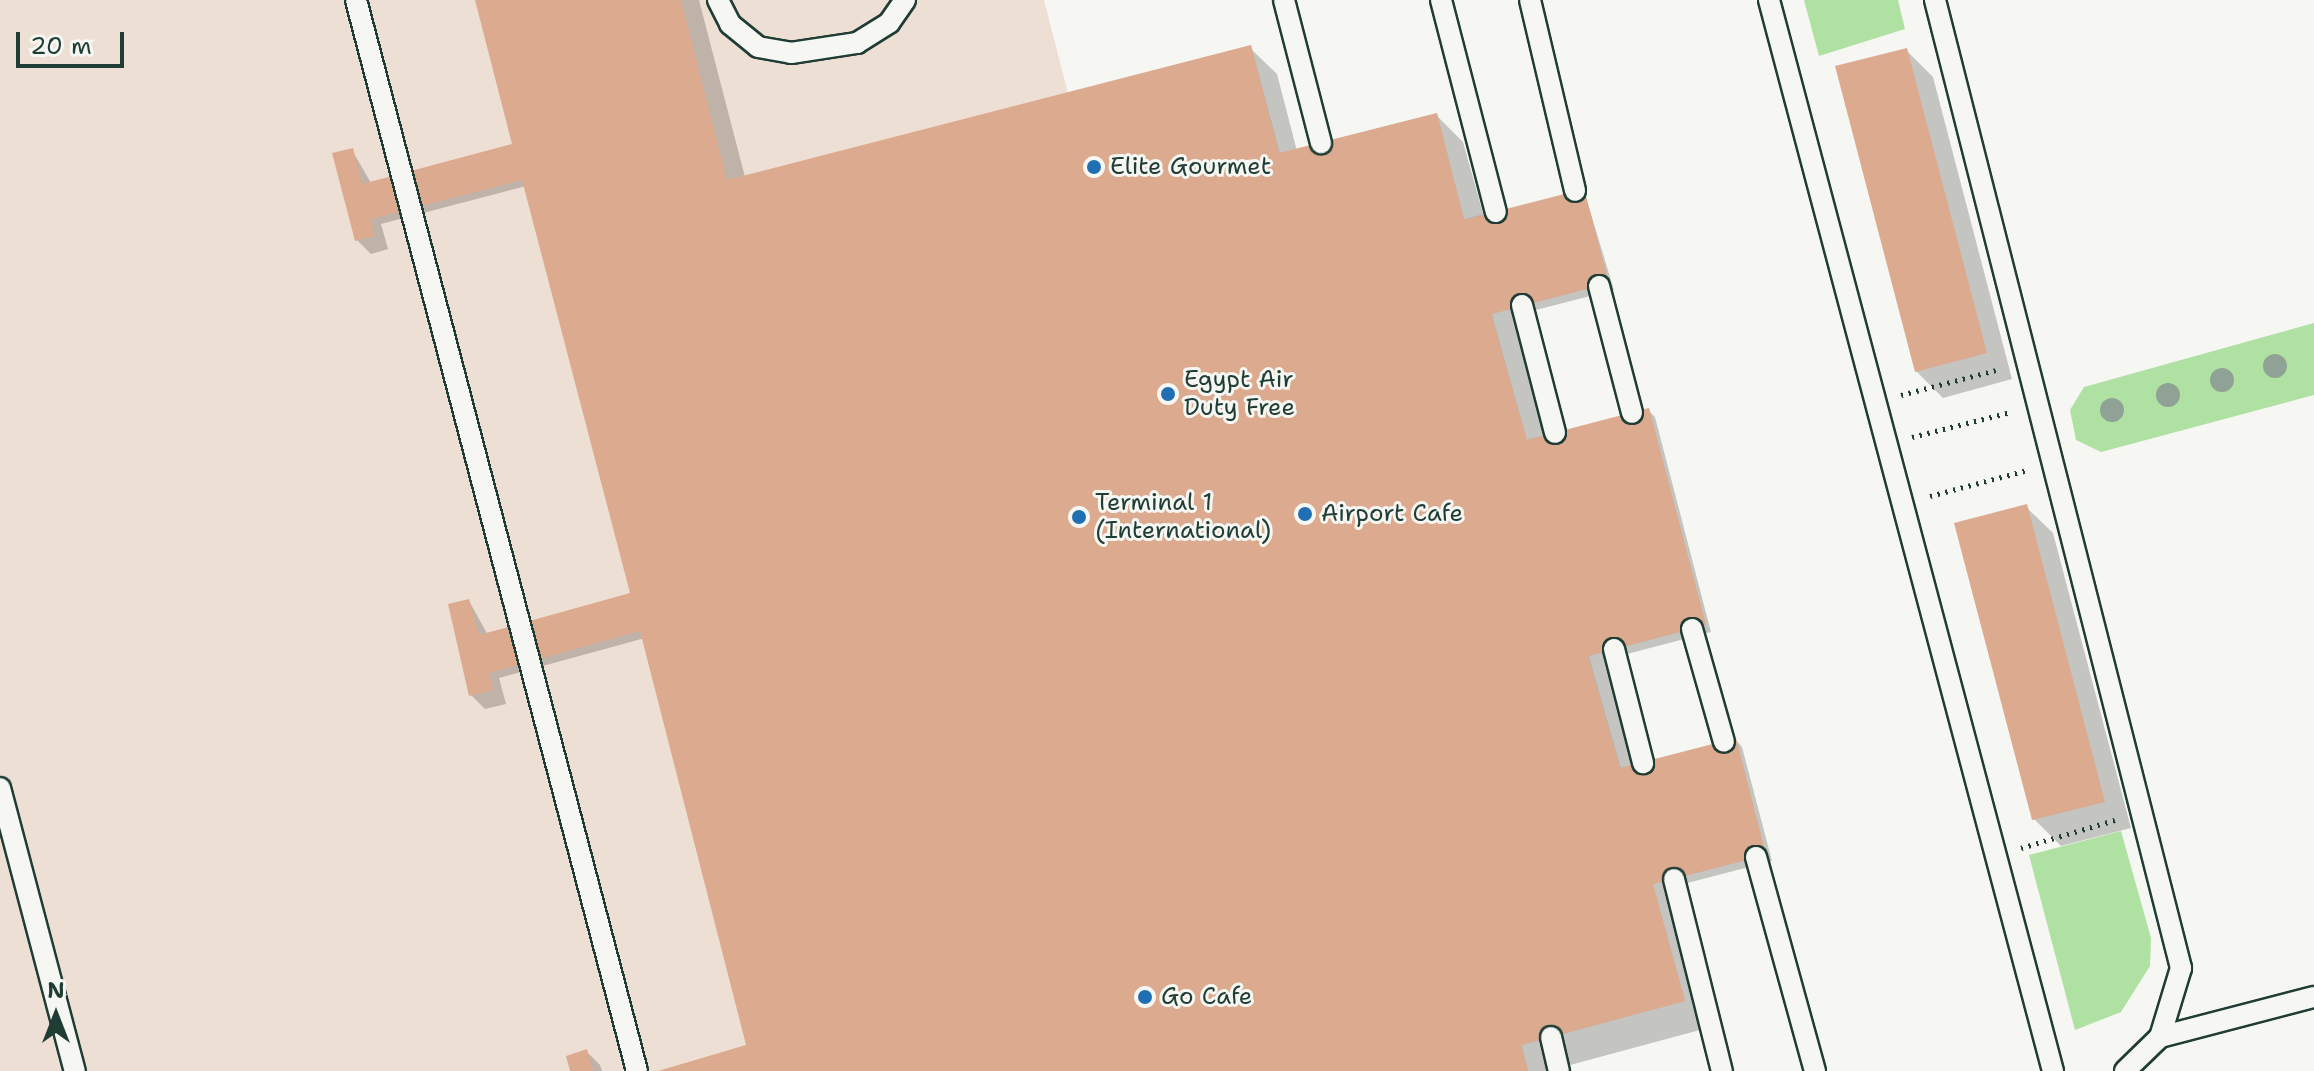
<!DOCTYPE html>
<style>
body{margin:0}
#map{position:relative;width:2314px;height:1071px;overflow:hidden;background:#f6f6f2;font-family:"Shantell Sans",sans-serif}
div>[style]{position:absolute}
.built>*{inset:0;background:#eedfd4}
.green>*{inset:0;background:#aee1a2}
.shadow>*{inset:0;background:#0003}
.building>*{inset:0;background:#dcaa8f}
.path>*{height:5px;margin-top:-2.5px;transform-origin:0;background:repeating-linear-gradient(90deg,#1f3d34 0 2px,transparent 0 8px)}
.roads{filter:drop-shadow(2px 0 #1f3d34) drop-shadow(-2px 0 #1f3d34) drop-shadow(0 2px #1f3d34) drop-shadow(0 -2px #1f3d34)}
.lane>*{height:20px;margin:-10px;padding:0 10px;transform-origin:10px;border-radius:10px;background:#f6f6f2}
.trees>*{width:24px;height:24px;margin:-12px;border-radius:50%;background:#90a296}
.dots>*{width:22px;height:22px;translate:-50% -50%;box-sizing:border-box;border:4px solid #f6f6f2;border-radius:50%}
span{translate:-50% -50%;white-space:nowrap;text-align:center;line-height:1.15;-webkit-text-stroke:6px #f6f6f2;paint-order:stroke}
.poi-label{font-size:24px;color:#1f3d34}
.left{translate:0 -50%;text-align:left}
.north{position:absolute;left:16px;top:975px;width:80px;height:80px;-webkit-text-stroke:6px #f6f6f2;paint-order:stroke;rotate:0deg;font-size:22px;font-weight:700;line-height:32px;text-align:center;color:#1f3d34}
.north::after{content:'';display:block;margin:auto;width:28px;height:36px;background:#1f3d34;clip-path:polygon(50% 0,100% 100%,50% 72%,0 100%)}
.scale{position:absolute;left:16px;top:32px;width:108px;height:36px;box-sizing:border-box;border:4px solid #1f3d34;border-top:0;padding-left:10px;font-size:24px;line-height:28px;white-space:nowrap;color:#1f3d34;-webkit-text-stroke:6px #f6f6f2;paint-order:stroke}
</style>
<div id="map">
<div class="built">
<i style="clip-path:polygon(0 0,1044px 0,1068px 93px,1251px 45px,1280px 153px,1437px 113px,1464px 219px,1584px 189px,1609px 283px,1492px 314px,1527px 440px,1649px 408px,1706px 625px,1589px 656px,1621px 768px,1736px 738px,1766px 855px,1653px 884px,1685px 1001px,1522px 1045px,1528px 1071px,0 1071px)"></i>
</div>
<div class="green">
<i style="clip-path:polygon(1804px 0,1898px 0,1905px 29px,1819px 56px)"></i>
<i style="clip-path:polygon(2314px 323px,2314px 395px,2101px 452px,2076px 440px,2070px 410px,2084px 387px)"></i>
<i style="clip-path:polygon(2121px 831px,2151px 938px,2150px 966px,2121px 1012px,2075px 1030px,2029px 855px)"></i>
</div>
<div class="shadow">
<i style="clip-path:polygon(477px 0,699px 0,745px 177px,1250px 48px,1277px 74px,1297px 151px,1436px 115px,1463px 142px,1484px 217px,1584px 191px,1614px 290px,1512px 316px,1546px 437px,1649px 411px,1655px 417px,1711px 632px,1608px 659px,1638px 765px,1736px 740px,1742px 747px,1772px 861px,1672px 887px,1711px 1027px,1548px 1071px,662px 1071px,754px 1056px,645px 638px,499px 678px,506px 704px,485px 709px,471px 695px,469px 601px,488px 635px,635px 601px,526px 186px,381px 224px,388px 249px,371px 254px,357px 240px,352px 150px,371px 183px,517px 151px)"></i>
<i style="clip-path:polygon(1906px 50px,1933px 77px,2012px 379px,1943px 398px,1916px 371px)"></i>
<i style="clip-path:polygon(2026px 507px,2053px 533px,2131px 828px,2061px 846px,2034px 819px)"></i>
<i style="clip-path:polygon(586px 1051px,600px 1065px,602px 1071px,572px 1071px)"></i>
</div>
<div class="building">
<i style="clip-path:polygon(475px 0,681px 0,727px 180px,1251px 45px,1279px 153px,1437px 113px,1464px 220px,1584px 189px,1609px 283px,1491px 314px,1527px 440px,1649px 408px,1706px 625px,1588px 656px,1620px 768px,1736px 738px,1766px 855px,1653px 884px,1685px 1001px,1521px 1045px,1528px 1071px,658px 1071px,746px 1045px,640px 631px,489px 673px,493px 690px,469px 696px,448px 604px,469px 599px,479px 635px,630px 593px,522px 180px,371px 219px,375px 236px,355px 241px,332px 153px,353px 148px,362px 184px,512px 144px)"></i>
<i style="clip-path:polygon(1907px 48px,1987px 353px,1915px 372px,1835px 66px)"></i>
<i style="clip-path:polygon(2027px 504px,2105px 802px,2032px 820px,1954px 523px)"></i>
<i style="clip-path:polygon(587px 1049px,593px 1071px,570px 1071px,566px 1056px)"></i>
</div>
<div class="path">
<i style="left:1901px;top:395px;width:102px;rotate:-14.7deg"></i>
<i style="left:1912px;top:437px;width:102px;rotate:-14.2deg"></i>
<i style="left:1930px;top:496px;width:101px;rotate:-14.9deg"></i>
<i style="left:2021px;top:848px;width:98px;rotate:-16.6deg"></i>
</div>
<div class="roads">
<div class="lane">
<i style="left:356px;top:0;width:1107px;rotate:75.3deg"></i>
<i style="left:718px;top:0;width:27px;rotate:63deg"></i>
<i style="left:730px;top:24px;width:36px;rotate:39deg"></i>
<i style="left:758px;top:47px;width:34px;rotate:10deg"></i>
<i style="left:791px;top:53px;width:67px;rotate:-8.6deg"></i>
<i style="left:857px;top:43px;width:38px;rotate:-32deg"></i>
<i style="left:889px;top:23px;width:28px;rotate:-55deg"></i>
<i style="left:1284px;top:0;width:148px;rotate:75.5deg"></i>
<i style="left:1441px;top:0;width:219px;rotate:75.5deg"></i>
<i style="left:1530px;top:0;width:196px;rotate:76.7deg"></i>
<i style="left:1769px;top:0;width:1108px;rotate:75.15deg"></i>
<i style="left:1935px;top:0;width:999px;rotate:75.74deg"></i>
<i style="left:2181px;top:968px;width:72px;rotate:106.9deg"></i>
<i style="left:2160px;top:1037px;width:49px;rotate:135.8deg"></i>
<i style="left:1599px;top:286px;width:131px;rotate:75.4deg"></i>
<i style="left:1522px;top:305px;width:132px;rotate:75.5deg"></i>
<i style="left:1692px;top:629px;width:117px;rotate:74.2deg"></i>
<i style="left:1614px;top:649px;width:118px;rotate:75.7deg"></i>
<i style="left:0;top:788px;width:293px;rotate:75.2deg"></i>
<i style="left:1756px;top:857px;width:222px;rotate:74.6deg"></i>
<i style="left:1674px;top:879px;width:198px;rotate:76deg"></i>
<i style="left:1551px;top:1037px;width:35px;rotate:77deg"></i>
<i style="left:2160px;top:1037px;width:159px;rotate:-14.6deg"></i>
</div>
</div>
<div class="trees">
<i style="left:2275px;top:366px"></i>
<i style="left:2222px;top:380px"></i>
<i style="left:2168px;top:395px"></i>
<i style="left:2112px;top:410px"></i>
</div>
<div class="dots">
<i style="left:1094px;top:167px;background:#1f6fb2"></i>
<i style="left:1168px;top:394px;background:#1f6fb2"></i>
<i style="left:1305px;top:514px;background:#1f6fb2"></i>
<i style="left:1079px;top:517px;background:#1f6fb2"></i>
<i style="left:1145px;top:997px;background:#1f6fb2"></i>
</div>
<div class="poi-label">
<span class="left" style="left:1110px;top:167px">Elite Gourmet</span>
<span class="left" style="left:1184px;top:394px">Egypt Air<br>Duty Free</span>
<span class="left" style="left:1095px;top:517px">Terminal 1<br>(International)</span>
<span class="left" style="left:1321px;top:514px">Airport Cafe</span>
<span class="left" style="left:1161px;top:997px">Go Cafe</span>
</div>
<div class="north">N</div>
<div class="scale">20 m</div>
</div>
